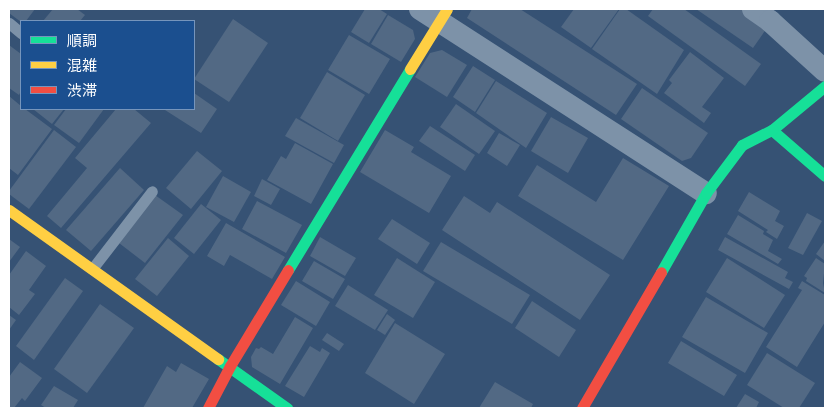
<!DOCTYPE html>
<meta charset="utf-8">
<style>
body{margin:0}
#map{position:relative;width:834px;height:417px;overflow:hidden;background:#365274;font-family:"Fira Sans Condensed","Noto Sans JP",sans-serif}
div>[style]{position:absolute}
.building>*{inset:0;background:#526984}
.lane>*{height:11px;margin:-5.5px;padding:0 5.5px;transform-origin:5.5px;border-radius:5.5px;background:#7d92a8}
.street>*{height:22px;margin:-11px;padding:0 11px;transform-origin:11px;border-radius:11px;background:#7d92a8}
.fast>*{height:11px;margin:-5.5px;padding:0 5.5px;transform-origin:5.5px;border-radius:5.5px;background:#16e098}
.slow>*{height:11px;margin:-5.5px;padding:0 5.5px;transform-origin:5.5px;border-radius:5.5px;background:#ffcf43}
.jam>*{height:11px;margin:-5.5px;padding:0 5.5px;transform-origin:5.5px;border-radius:5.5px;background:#f24e42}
span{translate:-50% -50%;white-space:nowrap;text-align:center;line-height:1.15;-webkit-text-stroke:4.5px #1b4f8f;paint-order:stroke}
.frame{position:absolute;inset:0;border:10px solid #fff;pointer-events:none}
.legend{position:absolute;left:20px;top:20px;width:175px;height:90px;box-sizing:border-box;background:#1b4f8f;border:1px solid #7695bc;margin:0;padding:6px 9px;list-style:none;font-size:15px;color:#fff}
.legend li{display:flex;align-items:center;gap:10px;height:25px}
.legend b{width:25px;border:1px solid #7695bc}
</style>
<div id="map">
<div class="building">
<i style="clip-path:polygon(9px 9px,35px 9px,26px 21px,21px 22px,9px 13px)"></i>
<i style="clip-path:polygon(53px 9px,77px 9px,85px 15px,80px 21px,43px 21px)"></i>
<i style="clip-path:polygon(365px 9px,379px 9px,387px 14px,369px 43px,351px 32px)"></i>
<i style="clip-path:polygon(472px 9px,520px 9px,637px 84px,616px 115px,467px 18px)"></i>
<i style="clip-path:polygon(574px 9px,619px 9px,591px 48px,561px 27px)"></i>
<i style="clip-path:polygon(620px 9px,626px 9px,684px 50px,657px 94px,592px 49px)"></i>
<i style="clip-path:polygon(653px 9px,684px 9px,761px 64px,745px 86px,648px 16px)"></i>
<i style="clip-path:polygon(696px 9px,746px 9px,769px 25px,753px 48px)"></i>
<i style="clip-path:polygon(388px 15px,413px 30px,415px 39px,401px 62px,371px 44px)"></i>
<i style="clip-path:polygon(233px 19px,268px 43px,229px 102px,194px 79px)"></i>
<i style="clip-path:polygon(349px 35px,390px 59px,369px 94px,328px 70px)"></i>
<i style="clip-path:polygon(9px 45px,21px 54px,21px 91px,19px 95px,9px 88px)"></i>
<i style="clip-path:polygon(442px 50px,467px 65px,447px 97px,415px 77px,430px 53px)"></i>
<i style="clip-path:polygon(690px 52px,724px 78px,702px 107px,711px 113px,704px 123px,664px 93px,672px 83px,669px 80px)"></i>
<i style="clip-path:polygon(473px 66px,495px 80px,475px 112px,453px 97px)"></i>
<i style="clip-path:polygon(327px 72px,365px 95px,338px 141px,300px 118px)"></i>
<i style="clip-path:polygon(496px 81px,547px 113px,526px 148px,476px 113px)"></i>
<i style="clip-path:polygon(642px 88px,708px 133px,691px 158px,682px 161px,621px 119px)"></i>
<i style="clip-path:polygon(194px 93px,217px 109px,201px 133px,165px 110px,194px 109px)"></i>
<i style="clip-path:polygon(9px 96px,21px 106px,21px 109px,25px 109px,52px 129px,18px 175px,9px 168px)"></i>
<i style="clip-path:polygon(456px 104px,495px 131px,479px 154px,440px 127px)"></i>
<i style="clip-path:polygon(33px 109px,64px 109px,52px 124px)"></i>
<i style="clip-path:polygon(66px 109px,104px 109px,79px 143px,54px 125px)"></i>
<i style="clip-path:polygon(116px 109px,134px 109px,151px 123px,61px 228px,47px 216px,87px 168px,75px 158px)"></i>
<i style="clip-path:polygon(551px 117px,588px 138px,568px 173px,531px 151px)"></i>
<i style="clip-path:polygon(296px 118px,344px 145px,334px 163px,285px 136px)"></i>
<i style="clip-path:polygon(430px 126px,475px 155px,465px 171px,419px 141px)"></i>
<i style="clip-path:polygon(54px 130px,76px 147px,29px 209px,9px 194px,9px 191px)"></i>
<i style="clip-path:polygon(385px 130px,414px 147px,411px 152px,451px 176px,429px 213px,360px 172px)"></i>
<i style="clip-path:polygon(499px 133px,520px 145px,507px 166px,487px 153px)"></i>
<i style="clip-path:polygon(295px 143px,333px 164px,311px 204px,267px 180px,281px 156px,286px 159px)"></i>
<i style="clip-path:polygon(197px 151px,222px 171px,191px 209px,166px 188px)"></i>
<i style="clip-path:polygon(623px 158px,669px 186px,623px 260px,518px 196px,537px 165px,596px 202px)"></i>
<i style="clip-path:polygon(120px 168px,144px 190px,91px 251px,66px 230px)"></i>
<i style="clip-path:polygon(223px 176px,251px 192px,234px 222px,206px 207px)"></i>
<i style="clip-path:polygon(262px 179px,280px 189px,271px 205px,254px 196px)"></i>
<i style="clip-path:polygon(749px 192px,780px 211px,775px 221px,784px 226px,777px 239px,766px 232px,768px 230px,738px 211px)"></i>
<i style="clip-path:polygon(155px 195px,183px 215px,145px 263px,119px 243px)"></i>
<i style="clip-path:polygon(464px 196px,490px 213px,497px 202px,610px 275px,580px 320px,442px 230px)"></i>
<i style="clip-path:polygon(257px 201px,302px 225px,286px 253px,242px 229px)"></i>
<i style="clip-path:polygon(201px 204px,221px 220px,194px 254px,174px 238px)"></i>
<i style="clip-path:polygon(807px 213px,822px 221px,803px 255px,788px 248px)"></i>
<i style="clip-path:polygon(738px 215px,764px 231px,763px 234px,773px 240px,768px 251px,782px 259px,778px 264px,727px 234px)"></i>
<i style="clip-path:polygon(392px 219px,430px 243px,417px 264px,378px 239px)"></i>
<i style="clip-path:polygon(226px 223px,285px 257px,272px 279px,230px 255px,224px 266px,207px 256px)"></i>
<i style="clip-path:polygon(320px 237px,356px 258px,345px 276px,310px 256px)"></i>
<i style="clip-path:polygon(725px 237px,788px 272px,785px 278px,793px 282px,789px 289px,718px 250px)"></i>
<i style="clip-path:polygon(168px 238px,189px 256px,157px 296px,135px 279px)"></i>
<i style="clip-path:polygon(9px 239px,20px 247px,9px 262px)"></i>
<i style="clip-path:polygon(825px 241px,825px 261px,816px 254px)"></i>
<i style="clip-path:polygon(441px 242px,530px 295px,512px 324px,423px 271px)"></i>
<i style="clip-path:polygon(26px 251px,46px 266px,29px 290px,35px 294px,19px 315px,9px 307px,9px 275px)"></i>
<i style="clip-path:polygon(397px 258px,435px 282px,413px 318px,374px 295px)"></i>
<i style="clip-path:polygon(727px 258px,785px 295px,764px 328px,706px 292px)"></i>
<i style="clip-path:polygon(816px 258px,825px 264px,823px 283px,825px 293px,806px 281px,807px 278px,804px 276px)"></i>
<i style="clip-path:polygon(314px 261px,345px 279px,333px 299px,302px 281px)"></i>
<i style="clip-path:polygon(65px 278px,83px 291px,34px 360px,16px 346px)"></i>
<i style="clip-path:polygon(296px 281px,330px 302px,316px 326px,281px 305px)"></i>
<i style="clip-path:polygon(802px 281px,825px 295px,825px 322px,797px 367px,766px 347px,802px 290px,798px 288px)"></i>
<i style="clip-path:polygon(348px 285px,388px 310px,375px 330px,335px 306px)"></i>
<i style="clip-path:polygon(706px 297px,768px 333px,745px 373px,682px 337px)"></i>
<i style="clip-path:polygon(532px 301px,576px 330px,559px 357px,515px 328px)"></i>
<i style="clip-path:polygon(100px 304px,134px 328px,87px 393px,54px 369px)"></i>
<i style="clip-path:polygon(387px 314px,395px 320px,385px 335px,377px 330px)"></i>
<i style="clip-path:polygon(9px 315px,16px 320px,9px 330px)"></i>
<i style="clip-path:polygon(295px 317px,313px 328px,280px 384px,252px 367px,251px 357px,256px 348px,259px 349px,261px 347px,273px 354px)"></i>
<i style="clip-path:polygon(395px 323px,445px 354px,414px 404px,365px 373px)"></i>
<i style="clip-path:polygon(327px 333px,344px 344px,339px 351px,322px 340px)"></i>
<i style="clip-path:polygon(681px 341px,737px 375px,724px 396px,668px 363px)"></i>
<i style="clip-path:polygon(310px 346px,320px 352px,322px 348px,330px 353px,304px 397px,285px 386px)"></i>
<i style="clip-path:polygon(767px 353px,815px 383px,799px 408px,784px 408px,747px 385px)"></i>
<i style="clip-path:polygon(20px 362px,42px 378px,25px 401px,22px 398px,14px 408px,9px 408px,9px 377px)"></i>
<i style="clip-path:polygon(181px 363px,209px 379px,192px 408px,143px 408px,167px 366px,176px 372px)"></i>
<i style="clip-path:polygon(495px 382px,533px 404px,531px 408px,479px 408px)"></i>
<i style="clip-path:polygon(54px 386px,78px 400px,73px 408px,46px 408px,41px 405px)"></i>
<i style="clip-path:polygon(745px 394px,759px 402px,756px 408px,736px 408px)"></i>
</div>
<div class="lane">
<i style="left:9px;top:23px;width:16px;rotate:40deg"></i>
<i style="left:92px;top:269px;width:98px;rotate:-52.4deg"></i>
</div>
<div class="street">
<i style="left:420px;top:9px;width:340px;rotate:32.8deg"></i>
<i style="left:753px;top:9px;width:21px;rotate:35deg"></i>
<i style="left:770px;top:21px;width:74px;rotate:42.3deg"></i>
</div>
<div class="fast">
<i style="left:825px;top:86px;width:69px;rotate:140.3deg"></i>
<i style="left:772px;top:130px;width:70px;rotate:41deg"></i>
<i style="left:288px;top:270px;width:235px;rotate:-58.7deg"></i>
<i style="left:661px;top:272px;width:91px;rotate:-60.3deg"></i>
<i style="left:706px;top:193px;width:60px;rotate:-53.1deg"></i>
<i style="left:742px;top:145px;width:34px;rotate:-27deg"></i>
<i style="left:218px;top:359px;width:85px;rotate:35.4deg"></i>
</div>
<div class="slow">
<i style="left:410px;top:69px;width:70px;rotate:-58.3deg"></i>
<i style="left:9px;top:210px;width:257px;rotate:35.5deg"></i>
</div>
<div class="jam">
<i style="left:208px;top:408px;width:47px;rotate:-62.4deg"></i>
<i style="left:230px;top:366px;width:112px;rotate:-58.9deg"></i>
<i style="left:582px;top:408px;width:157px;rotate:-59.8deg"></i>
</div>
<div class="frame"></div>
<ul class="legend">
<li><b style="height:6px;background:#16e098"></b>順調</li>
<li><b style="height:6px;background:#ffcf43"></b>混雑</li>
<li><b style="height:6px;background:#f24e42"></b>渋滞</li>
</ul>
</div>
